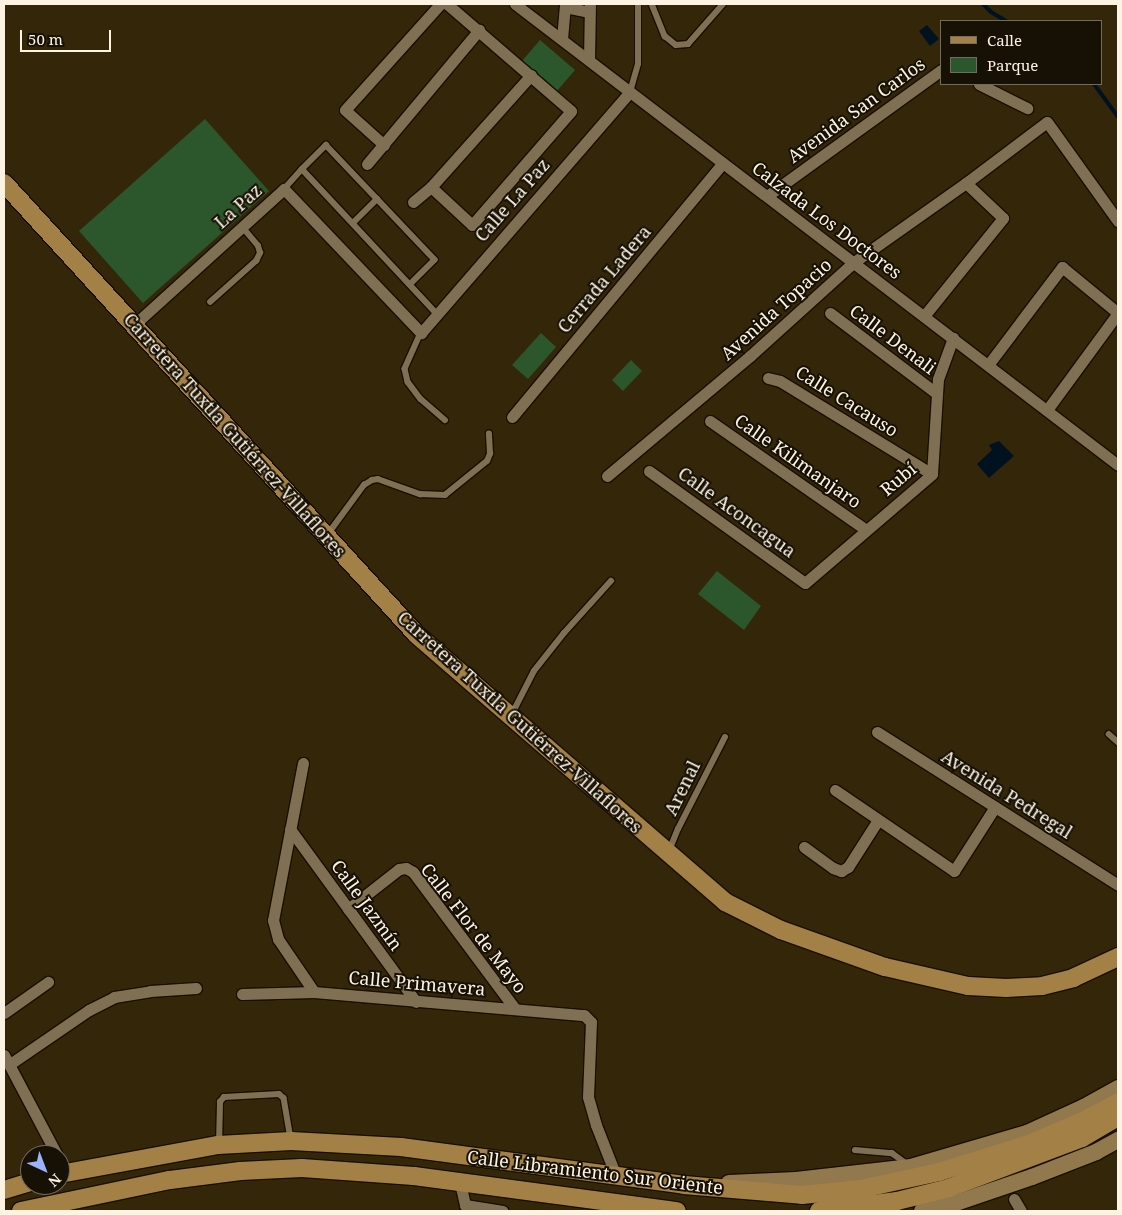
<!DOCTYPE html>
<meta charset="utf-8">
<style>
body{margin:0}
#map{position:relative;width:1122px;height:1215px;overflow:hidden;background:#342609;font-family:"Noto Serif",serif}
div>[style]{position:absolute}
.green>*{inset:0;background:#2c572c}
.water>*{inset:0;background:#001220}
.stream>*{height:4px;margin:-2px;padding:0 2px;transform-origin:2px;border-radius:2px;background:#001220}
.roads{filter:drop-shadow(1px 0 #190f00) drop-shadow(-1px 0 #190f00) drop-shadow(0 1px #190f00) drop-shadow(0 -1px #190f00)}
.lane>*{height:5.5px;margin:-2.75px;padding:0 2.75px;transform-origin:2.75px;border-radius:2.75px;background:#807053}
.street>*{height:11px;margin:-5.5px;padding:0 5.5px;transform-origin:5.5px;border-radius:5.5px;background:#807053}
.secondary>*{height:16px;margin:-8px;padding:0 8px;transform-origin:8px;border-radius:8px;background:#91784d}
.primary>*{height:18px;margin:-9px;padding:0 9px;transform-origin:9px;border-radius:9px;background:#a38046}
span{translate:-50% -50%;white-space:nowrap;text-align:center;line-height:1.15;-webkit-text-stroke:4px #161005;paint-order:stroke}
.street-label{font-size:18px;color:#fcf3e3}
.frame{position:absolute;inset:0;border:5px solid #fcf3e3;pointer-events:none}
.legend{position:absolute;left:940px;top:20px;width:162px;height:65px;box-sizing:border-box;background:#161005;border:1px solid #726b5e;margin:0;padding:6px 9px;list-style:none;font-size:15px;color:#fcf3e3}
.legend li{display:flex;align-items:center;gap:10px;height:25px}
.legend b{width:25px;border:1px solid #726b5e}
.north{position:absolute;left:20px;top:1145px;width:50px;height:50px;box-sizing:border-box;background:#161005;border:1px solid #726b5e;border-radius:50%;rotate:137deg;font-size:14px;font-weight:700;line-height:20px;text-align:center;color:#fcf3e3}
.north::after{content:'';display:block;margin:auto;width:18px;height:22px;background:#9cb4fd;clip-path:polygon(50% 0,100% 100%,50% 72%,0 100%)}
.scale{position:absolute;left:20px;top:30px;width:91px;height:22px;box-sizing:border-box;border:2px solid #fcf3e3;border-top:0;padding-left:6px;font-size:15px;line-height:18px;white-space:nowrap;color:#fcf3e3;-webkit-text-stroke:4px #161005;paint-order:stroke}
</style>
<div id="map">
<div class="green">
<i style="clip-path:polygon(540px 40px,575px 70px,557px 91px,522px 61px)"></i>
<i style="clip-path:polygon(205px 119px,269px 191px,143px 303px,79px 231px)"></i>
<i style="clip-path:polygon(541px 333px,556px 347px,528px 379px,512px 365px)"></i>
<i style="clip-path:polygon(631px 360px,642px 371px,623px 391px,612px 380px)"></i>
<i style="clip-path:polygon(717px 571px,761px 606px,744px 630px,698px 594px)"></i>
</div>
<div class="water">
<i style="clip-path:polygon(927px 25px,939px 39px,930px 46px,919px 31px)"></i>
<i style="clip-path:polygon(999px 441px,1014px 456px,989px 478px,977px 464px,992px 450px,989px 445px)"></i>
</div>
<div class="stream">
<i style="left:983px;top:4px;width:11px;rotate:45deg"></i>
<i style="left:991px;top:12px;width:17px;rotate:31deg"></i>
<i style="left:1094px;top:84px;width:41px;rotate:54deg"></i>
</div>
<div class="roads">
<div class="lane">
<i style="left:652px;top:4px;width:35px;rotate:68deg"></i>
<i style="left:665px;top:36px;width:14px;rotate:39deg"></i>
<i style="left:676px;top:45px;width:12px;rotate:-5deg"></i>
<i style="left:688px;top:44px;width:53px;rotate:-48.8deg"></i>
<i style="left:630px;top:92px;width:29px;rotate:-74deg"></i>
<i style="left:638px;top:64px;width:60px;rotate:-90deg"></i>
<i style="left:302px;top:169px;width:34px;rotate:-45deg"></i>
<i style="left:326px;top:145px;width:158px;rotate:46.5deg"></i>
<i style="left:435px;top:260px;width:35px;rotate:135deg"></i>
<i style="left:284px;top:189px;width:27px;rotate:-48deg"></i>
<i style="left:302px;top:169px;width:198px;rotate:47deg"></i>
<i style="left:353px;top:223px;width:34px;rotate:-45deg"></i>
<i style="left:210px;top:302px;width:62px;rotate:-41.7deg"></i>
<i style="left:256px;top:261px;width:9px;rotate:-63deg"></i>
<i style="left:260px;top:253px;width:7px;rotate:-106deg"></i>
<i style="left:258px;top:246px;width:25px;rotate:-130deg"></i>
<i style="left:421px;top:333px;width:39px;rotate:114deg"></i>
<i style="left:405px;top:369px;width:13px;rotate:77deg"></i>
<i style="left:408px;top:382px;width:21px;rotate:53deg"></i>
<i style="left:421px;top:399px;width:32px;rotate:41deg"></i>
<i style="left:328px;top:534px;width:61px;rotate:-53.7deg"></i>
<i style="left:364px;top:485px;width:9px;rotate:-32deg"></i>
<i style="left:372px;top:480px;width:6px;rotate:-9deg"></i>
<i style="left:378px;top:479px;width:45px;rotate:19.7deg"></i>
<i style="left:420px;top:494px;width:25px;rotate:2deg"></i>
<i style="left:445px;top:495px;width:54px;rotate:-39deg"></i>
<i style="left:487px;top:461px;width:8px;rotate:-67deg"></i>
<i style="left:490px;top:454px;width:20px;rotate:-93deg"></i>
<i style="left:512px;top:714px;width:48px;rotate:-62.9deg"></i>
<i style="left:534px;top:671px;width:48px;rotate:-51.7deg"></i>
<i style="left:564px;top:633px;width:70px;rotate:-47.9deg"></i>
<i style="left:1109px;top:734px;width:12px;rotate:42deg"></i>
<i style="left:669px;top:851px;width:24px;rotate:-68deg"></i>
<i style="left:678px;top:829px;width:103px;rotate:-62.9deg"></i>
<i style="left:219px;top:1144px;width:42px;rotate:-88.6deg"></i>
<i style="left:220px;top:1102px;width:6px;rotate:-51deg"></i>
<i style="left:224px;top:1097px;width:55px;rotate:-3.1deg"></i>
<i style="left:279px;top:1094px;width:6px;rotate:39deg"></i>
<i style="left:284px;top:1098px;width:42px;rotate:80.3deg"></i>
<i style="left:855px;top:1150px;width:37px;rotate:5deg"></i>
<i style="left:892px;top:1153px;width:19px;rotate:36deg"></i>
</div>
<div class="street">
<i style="left:515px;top:4px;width:759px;rotate:37.4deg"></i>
<i style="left:565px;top:7px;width:24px;rotate:12deg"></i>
<i style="left:562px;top:39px;width:35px;rotate:-85deg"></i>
<i style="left:589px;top:60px;width:56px;rotate:-89deg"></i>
<i style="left:979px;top:84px;width:54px;rotate:26.6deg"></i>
<i style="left:384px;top:145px;width:52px;rotate:-138.1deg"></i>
<i style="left:345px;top:110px;width:142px;rotate:-48.1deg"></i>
<i style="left:367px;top:164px;width:175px;rotate:-50.1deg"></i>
<i style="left:431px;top:187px;width:56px;rotate:42.8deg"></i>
<i style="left:472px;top:225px;width:151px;rotate:-49deg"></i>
<i style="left:571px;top:111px;width:164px;rotate:-139.2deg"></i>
<i style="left:767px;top:196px;width:215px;rotate:-35.9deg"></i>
<i style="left:413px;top:202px;width:23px;rotate:-40deg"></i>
<i style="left:431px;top:187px;width:150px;rotate:-48.2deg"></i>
<i style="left:830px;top:313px;width:133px;rotate:37deg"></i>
<i style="left:924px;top:316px;width:126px;rotate:-51.1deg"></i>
<i style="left:1003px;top:218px;width:51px;rotate:-136.6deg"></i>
<i style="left:135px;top:324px;width:201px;rotate:-42.2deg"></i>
<i style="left:284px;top:189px;width:199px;rotate:46.4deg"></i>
<i style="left:421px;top:333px;width:319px;rotate:-49.1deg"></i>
<i style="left:988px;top:365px;width:123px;rotate:-52.9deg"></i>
<i style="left:1062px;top:267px;width:72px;rotate:39.4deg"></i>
<i style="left:1118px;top:313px;width:120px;rotate:126.2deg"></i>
<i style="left:768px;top:378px;width:12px;rotate:14deg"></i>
<i style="left:780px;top:381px;width:178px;rotate:31.5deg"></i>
<i style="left:512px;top:417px;width:330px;rotate:-50.3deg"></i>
<i style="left:710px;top:421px;width:190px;rotate:34.9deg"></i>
<i style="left:649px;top:471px;width:192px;rotate:35.7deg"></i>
<i style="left:805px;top:583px;width:167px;rotate:-40.6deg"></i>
<i style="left:932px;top:474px;width:95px;rotate:-86.4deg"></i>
<i style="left:938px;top:379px;width:44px;rotate:-69.9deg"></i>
<i style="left:607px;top:476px;width:187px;rotate:-40deg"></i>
<i style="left:750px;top:356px;width:140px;rotate:-42.1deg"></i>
<i style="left:854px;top:262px;width:137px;rotate:-35.2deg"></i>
<i style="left:966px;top:183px;width:101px;rotate:-37deg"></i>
<i style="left:1047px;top:122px;width:122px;rotate:54.4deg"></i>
<i style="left:877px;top:732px;width:285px;rotate:32.4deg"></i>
<i style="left:303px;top:763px;width:160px;rotate:100.8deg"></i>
<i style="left:273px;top:920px;width:20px;rotate:75deg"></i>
<i style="left:278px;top:939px;width:64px;rotate:55.8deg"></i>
<i style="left:835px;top:790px;width:144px;rotate:34.2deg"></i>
<i style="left:954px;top:871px;width:76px;rotate:-57.4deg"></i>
<i style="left:290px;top:829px;width:214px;rotate:53.9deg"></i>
<i style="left:804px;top:847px;width:36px;rotate:36deg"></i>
<i style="left:833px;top:868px;width:9px;rotate:21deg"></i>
<i style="left:841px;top:871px;width:8px;rotate:-30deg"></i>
<i style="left:848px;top:867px;width:56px;rotate:-57.4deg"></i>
<i style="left:348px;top:909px;width:65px;rotate:-38.1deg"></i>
<i style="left:399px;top:869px;width:7px;rotate:-8deg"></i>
<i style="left:406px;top:868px;width:8px;rotate:30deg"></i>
<i style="left:413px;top:872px;width:171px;rotate:53.3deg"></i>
<i style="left:242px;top:994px;width:72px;rotate:-1.6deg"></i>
<i style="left:314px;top:992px;width:271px;rotate:4.9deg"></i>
<i style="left:584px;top:1015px;width:10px;rotate:45deg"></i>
<i style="left:591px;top:1022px;width:75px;rotate:92.3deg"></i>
<i style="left:588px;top:1097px;width:29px;rotate:74deg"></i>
<i style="left:596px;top:1125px;width:55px;rotate:68.6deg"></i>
<i style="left:4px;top:1013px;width:54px;rotate:-35.2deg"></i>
<i style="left:4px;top:1055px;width:113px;rotate:62.1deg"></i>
<i style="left:10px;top:1064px;width:96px;rotate:-34.4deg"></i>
<i style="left:89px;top:1010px;width:28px;rotate:-27deg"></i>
<i style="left:114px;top:997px;width:36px;rotate:-9deg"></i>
<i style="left:150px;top:991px;width:46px;rotate:-3.7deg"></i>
<i style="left:460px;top:1183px;width:23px;rotate:77deg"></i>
<i style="left:465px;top:1205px;width:38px;rotate:9deg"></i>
<i style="left:1014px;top:1199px;width:14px;rotate:60deg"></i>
</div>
<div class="secondary">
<i style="left:729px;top:1183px;width:67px;rotate:-2.6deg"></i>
<i style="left:796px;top:1180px;width:116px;rotate:-6.4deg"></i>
<i style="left:911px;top:1167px;width:121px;rotate:-16.3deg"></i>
<i style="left:1027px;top:1133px;width:63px;rotate:-24.5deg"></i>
<i style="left:1084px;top:1107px;width:39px;rotate:-29deg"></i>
<i style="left:922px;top:1211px;width:32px;rotate:-13deg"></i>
<i style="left:953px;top:1204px;width:83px;rotate:-18.9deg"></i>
<i style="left:1032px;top:1177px;width:69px;rotate:-21.3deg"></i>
<i style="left:1096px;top:1152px;width:25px;rotate:-29deg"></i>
</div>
<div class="primary">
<i style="left:4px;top:183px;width:612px;rotate:47.58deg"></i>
<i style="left:417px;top:635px;width:408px;rotate:40.9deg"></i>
<i style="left:725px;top:902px;width:63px;rotate:26.6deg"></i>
<i style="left:781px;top:930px;width:110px;rotate:19.6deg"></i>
<i style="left:885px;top:967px;width:85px;rotate:12.9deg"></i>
<i style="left:968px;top:986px;width:38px;rotate:3deg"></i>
<i style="left:1006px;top:988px;width:36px;rotate:-3deg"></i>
<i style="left:1042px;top:986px;width:32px;rotate:-14deg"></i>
<i style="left:1073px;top:978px;width:50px;rotate:-25deg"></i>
<i style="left:60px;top:1174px;width:161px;rotate:-10.4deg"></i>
<i style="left:218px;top:1145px;width:73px;rotate:-3.1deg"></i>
<i style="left:291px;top:1141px;width:110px;rotate:3.1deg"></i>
<i style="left:401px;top:1147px;width:286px;rotate:7.6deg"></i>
<i style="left:684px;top:1185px;width:118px;rotate:4.8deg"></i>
<i style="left:802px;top:1195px;width:59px;rotate:-5.8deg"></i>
<i style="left:861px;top:1189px;width:80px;rotate:-12.3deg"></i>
<i style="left:939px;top:1172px;width:94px;rotate:-17.3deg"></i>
<i style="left:1029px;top:1144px;width:59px;rotate:-23.1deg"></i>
<i style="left:1083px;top:1121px;width:40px;rotate:-28deg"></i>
<i style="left:4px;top:1190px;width:27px;rotate:-17deg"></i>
<i style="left:21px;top:1211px;width:152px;rotate:-11.8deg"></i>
<i style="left:170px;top:1180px;width:71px;rotate:-7.3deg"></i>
<i style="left:240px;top:1171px;width:62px;rotate:-2.8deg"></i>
<i style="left:302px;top:1168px;width:112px;rotate:4.1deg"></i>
<i style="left:414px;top:1176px;width:265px;rotate:7.6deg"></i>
<i style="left:819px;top:1211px;width:79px;rotate:-7.3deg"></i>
<i style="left:897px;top:1201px;width:54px;rotate:-14deg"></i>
<i style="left:949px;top:1188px;width:142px;rotate:-20.6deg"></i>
<i style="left:1082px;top:1138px;width:42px;rotate:-30.3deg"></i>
</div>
</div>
<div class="street-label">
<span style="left:856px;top:110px;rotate:-36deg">Avenida San Carlos</span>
<span style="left:512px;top:200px;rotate:-49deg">Calle La Paz</span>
<span style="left:238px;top:206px;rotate:-42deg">La Paz</span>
<span style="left:827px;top:220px;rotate:37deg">Calzada Los Doctores</span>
<span style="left:604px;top:279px;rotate:-50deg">Cerrada Ladera</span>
<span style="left:776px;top:309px;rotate:-42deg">Avenida Topacio</span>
<span style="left:893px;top:339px;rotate:37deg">Calle Denali</span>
<span style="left:847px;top:401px;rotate:32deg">Calle Cacauso</span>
<span style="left:235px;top:435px;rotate:48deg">Carretera Tuxtla Gutiérrez-Villaflores</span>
<span style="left:798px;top:461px;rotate:35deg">Calle Kilimanjaro</span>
<span style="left:898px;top:479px;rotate:-40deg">Rubí</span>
<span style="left:737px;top:512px;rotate:36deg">Calle Aconcagua</span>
<span style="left:520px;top:722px;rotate:42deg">Carretera Tuxtla Gutiérrez-Villaflores</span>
<span style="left:682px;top:788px;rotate:-64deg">Arenal</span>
<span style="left:1007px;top:794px;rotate:32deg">Avenida Pedregal</span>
<span style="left:367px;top:905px;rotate:54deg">Calle Jazmín</span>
<span style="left:474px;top:928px;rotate:52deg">Calle Flor de Mayo</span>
<span style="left:417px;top:983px;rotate:5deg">Calle Primavera</span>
<span style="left:595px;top:1172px;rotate:7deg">Calle Libramiento Sur Oriente</span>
</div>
<div class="frame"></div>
<ul class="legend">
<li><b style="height:6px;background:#a38046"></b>Calle</li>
<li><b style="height:14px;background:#2c572c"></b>Parque</li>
</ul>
<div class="north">N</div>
<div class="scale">50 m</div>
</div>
